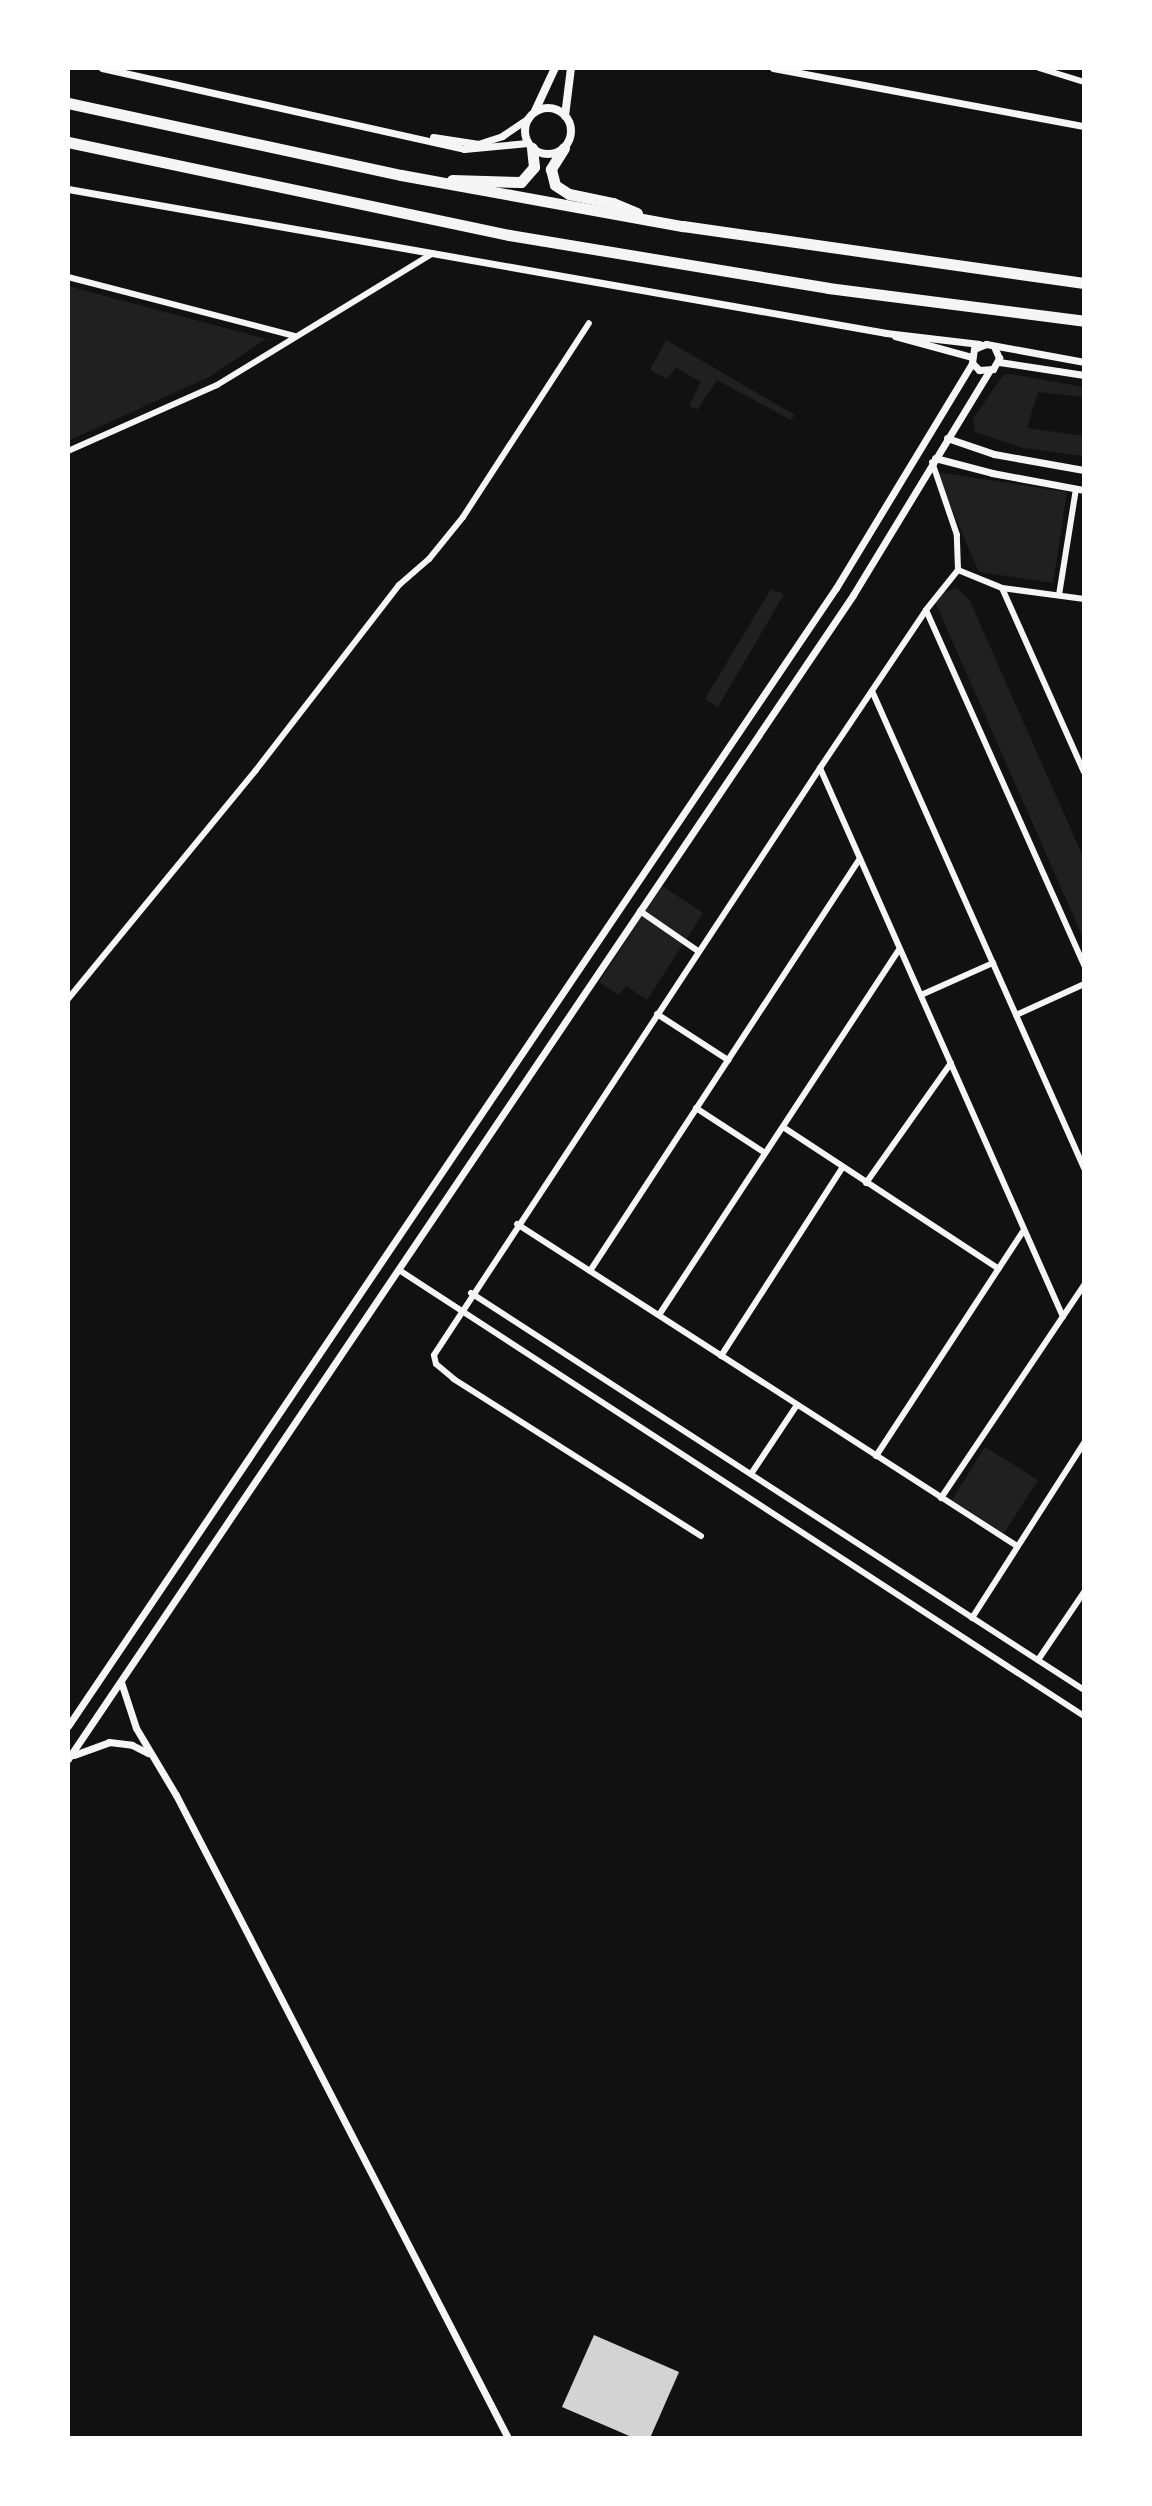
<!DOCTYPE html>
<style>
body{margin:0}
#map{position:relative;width:1152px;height:2506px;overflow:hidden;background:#111;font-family:"IBM Plex Serif",serif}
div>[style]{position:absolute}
.green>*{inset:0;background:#202020}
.building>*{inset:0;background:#d3d3d3}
.minor>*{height:6px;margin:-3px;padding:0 3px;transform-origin:3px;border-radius:3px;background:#f5f5f5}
.tertiary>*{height:7px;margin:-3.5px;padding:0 3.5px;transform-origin:3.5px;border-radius:3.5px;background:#f5f5f5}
.secondary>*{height:8px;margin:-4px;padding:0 4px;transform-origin:4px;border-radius:4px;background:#f5f5f5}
.secondary>.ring{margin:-4px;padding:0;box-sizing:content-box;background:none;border:8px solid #f5f5f5;border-radius:50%}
.motorway>*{height:11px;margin:-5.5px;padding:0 5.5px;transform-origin:5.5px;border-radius:5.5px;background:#f5f5f5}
span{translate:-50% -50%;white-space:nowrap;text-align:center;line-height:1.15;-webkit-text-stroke:6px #fff;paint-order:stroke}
.frame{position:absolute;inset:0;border:70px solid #fff;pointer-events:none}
</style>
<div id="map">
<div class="green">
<i style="clip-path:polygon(68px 286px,266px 339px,209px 377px,68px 441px)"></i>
<i style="clip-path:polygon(666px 340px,795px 415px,791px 420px,717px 380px,697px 410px,689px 406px,701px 382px,676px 368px,667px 379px,650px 370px)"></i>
<i style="clip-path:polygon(1010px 374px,1084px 387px,1084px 397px,1038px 392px,1027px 428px,1084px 436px,1084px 456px,1023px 448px,975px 432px,973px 419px,1003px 375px)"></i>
<i style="clip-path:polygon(936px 472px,1067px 492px,1053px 583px,979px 572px)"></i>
<i style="clip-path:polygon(956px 588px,969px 599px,1084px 859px,1084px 940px,936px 604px,941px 594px)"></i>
<i style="clip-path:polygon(771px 589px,784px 594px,718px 707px,705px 699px)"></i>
<i style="clip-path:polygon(662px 886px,703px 913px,647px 1000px,626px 986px,619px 995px,599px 982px)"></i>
<i style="clip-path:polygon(985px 1447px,1038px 1480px,1004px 1533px,952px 1500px)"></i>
</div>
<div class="building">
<i style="clip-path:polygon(594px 2335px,679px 2372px,650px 2438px,634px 2438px,562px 2407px)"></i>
</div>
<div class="minor">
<i style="left:1039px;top:68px;width:47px;rotate:17.3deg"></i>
<i style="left:68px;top:277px;width:234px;rotate:14.6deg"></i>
<i style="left:68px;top:451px;width:163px;rotate:-23.9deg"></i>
<i style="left:217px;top:385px;width:253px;rotate:-31.4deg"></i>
<i style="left:958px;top:570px;width:48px;rotate:22.2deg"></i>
<i style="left:1002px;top:588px;width:83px;rotate:7.6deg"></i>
<i style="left:1002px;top:588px;width:201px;rotate:66deg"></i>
<i style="left:1059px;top:595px;width:107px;rotate:-80.9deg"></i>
<i style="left:926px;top:610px;width:389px;rotate:66deg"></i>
<i style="left:872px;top:691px;width:522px;rotate:66.04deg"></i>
<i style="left:820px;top:768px;width:600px;rotate:66.12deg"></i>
<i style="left:640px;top:911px;width:70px;rotate:34.6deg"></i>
<i style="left:921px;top:995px;width:79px;rotate:-24deg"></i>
<i style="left:68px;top:999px;width:296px;rotate:-50.6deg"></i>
<i style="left:256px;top:770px;width:234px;rotate:-52.3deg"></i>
<i style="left:399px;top:585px;width:40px;rotate:-41deg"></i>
<i style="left:429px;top:559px;width:54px;rotate:-51deg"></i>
<i style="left:463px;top:517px;width:231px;rotate:-57deg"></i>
<i style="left:657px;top:1014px;width:85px;rotate:32.9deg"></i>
<i style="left:1016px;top:1015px;width:75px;rotate:-24.5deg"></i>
<i style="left:696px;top:1108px;width:82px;rotate:33.1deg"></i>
<i style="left:783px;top:1127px;width:258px;rotate:33.3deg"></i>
<i style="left:866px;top:1183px;width:147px;rotate:-54.7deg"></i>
<i style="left:517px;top:1224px;width:595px;rotate:32.78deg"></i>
<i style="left:399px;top:1270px;width:817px;rotate:33.07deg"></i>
<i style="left:590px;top:1271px;width:493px;rotate:-56.8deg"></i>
<i style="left:471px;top:1293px;width:730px;rotate:32.93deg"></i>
<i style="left:659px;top:1315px;width:438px;rotate:-56.7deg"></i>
<i style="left:721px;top:1356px;width:224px;rotate:-57.2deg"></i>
<i style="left:876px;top:1456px;width:270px;rotate:-56.8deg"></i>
<i style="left:751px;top:1474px;width:83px;rotate:-56.3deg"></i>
<i style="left:941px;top:1498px;width:257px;rotate:-56.1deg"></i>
<i style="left:701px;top:1536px;width:293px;rotate:-147.6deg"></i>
<i style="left:454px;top:1379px;width:23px;rotate:-140deg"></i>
<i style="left:436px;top:1364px;width:9px;rotate:-103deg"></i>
<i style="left:434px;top:1355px;width:703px;rotate:-56.67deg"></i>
<i style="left:820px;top:768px;width:190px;rotate:-56.1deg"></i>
<i style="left:926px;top:610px;width:51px;rotate:-51.3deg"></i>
<i style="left:958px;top:570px;width:35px;rotate:-92deg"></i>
<i style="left:957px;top:535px;width:77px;rotate:-108.9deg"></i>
<i style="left:972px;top:1618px;width:208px;rotate:-57.4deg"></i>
<i style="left:1038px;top:1660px;width:82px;rotate:-55.9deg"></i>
</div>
<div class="tertiary">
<i style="left:102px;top:68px;width:371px;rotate:12.6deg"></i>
<i style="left:464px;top:149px;width:64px;rotate:-5.4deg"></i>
<i style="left:773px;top:68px;width:316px;rotate:10.6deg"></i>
<i style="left:433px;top:137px;width:46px;rotate:8.8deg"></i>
<i style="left:478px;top:144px;width:25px;rotate:-18deg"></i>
<i style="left:502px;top:136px;width:32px;rotate:-34deg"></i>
<i style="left:68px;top:189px;width:831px;rotate:9.98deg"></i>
<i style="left:886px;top:333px;width:94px;rotate:6.7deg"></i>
<i style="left:895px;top:336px;width:80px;rotate:15.3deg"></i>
<i style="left:999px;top:362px;width:86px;rotate:8.7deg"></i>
<i style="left:972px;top:363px;width:10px;rotate:45deg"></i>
<i style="left:979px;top:370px;width:14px;rotate:-4deg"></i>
<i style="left:993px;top:369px;width:13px;rotate:-61deg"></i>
<i style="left:999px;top:358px;width:13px;rotate:-113deg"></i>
<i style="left:947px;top:438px;width:50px;rotate:18.8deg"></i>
<i style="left:994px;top:454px;width:91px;rotate:10.1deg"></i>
<i style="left:935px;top:458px;width:59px;rotate:14.7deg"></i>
<i style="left:992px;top:473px;width:94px;rotate:10.5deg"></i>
<i style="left:121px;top:1682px;width:48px;rotate:71.9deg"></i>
<i style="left:136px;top:1728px;width:78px;rotate:59.2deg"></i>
<i style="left:176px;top:1795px;width:724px;rotate:62.69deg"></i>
<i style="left:68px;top:1726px;width:1373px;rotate:-55.99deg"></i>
<i style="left:836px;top:588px;width:263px;rotate:-58.8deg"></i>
<i style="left:972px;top:363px;width:14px;rotate:-82deg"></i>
<i style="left:974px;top:349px;width:13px;rotate:-23deg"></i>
<i style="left:986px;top:344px;width:100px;rotate:10.4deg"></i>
<i style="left:74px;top:1755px;width:37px;rotate:-20deg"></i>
<i style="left:109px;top:1742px;width:23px;rotate:7deg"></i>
<i style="left:132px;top:1745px;width:18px;rotate:27deg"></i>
<i style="left:68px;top:1759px;width:1404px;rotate:-56deg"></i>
<i style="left:853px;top:595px;width:262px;rotate:-58.7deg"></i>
</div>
<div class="secondary">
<i class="ring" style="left:525px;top:108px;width:38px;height:38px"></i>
<i style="left:535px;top:111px;width:47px;rotate:-65.1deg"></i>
<i style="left:565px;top:116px;width:48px;rotate:-82.9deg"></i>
</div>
<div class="motorway">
<i style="left:68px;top:103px;width:341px;rotate:12.2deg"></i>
<i style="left:401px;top:175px;width:287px;rotate:10.3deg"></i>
<i style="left:683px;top:226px;width:405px;rotate:8.1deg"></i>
<i style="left:68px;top:142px;width:451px;rotate:11.9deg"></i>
<i style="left:509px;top:235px;width:323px;rotate:9.4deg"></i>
<i style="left:828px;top:288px;width:258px;rotate:7.3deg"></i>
<i style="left:564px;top:148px;width:25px;rotate:122deg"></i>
<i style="left:551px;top:169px;width:16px;rotate:76deg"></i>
<i style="left:555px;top:185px;width:17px;rotate:33deg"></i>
<i style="left:569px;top:194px;width:45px;rotate:11.6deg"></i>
<i style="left:613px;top:203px;width:26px;rotate:23deg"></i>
<i style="left:452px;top:180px;width:69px;rotate:1.7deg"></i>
<i style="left:521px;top:182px;width:20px;rotate:-49deg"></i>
<i style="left:534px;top:167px;width:19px;rotate:-96deg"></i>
</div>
<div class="frame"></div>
</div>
